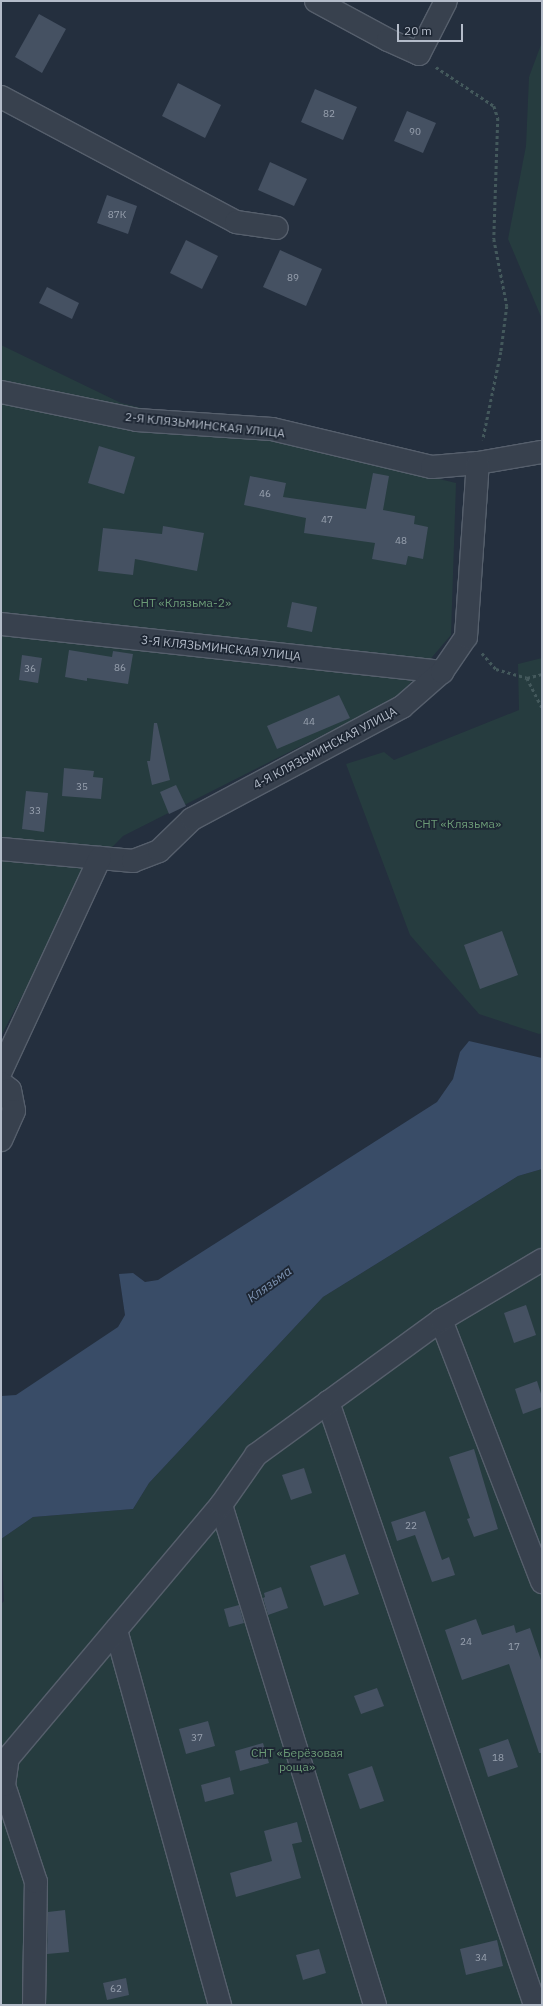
<!DOCTYPE html>
<meta charset="utf-8">
<style>
body{margin:0}
#map{position:relative;width:543px;height:2006px;overflow:hidden;background:#242f3e;font-family:"IBM Plex Sans",sans-serif}
div>[style]{position:absolute}
.green>*{inset:0;background:#263c3f}
.water>*{inset:0;background:#394c67}
.building>*{inset:0;background:#455162}
.path>*{height:2.5px;margin-top:-1.25px;transform-origin:0;background:repeating-linear-gradient(90deg,#44595c 0 3px,transparent 0 6px)}
.roads{filter:drop-shadow(1px 0 #565f6c) drop-shadow(-1px 0 #565f6c) drop-shadow(0 1px #565f6c) drop-shadow(0 -1px #565f6c)}
.minor>*{height:22px;margin:-11px;padding:0 11px;transform-origin:11px;border-radius:11px;background:#38414e}
span{translate:-50% -50%;white-space:nowrap;text-align:center;line-height:1.15;-webkit-text-stroke:3.5px #1d2633;paint-order:stroke}
.number-label{font-size:10px;color:#98a1af}
.number-label span{-webkit-text-stroke-width:0}
.street-label{font-size:12px;color:#b4bcc9}
.park-label{font-size:12px;color:#6b9a76}
.water-label{font-size:13px;color:#7c92b1;font-style:italic}
.frame{position:absolute;inset:0;border:2px solid #b4bcc9;pointer-events:none}
.scale{position:absolute;left:397px;top:24px;width:66px;height:18px;box-sizing:border-box;border:2px solid #b4bcc9;border-top:0;padding-left:5px;font-size:12px;line-height:14px;white-space:nowrap;color:#b4bcc9;-webkit-text-stroke:3px #1d2633;paint-order:stroke}
</style>
<div id="map">
<div class="green">
<i style="clip-path:polygon(542px 42px,542px 319px,508px 239px,526px 146px,529px 77px)"></i>
<i style="clip-path:polygon(1px 345px,121px 403px,456px 483px,451px 635px,398px 697px,123px 836px,87px 873px,1px 1036px)"></i>
<i style="clip-path:polygon(542px 658px,542px 1033px,539px 1034px,479px 1014px,410px 935px,346px 764px,384px 752px,394px 760px,519px 710px,518px 664px)"></i>
<i style="clip-path:polygon(542px 1169px,542px 2005px,1px 2005px,1px 1604px,4px 1601px,1px 1539px,33px 1517px,133px 1509px,149px 1483px,323px 1297px,518px 1176px)"></i>
</div>
<div class="water">
<i style="clip-path:polygon(469px 1041px,542px 1058px,542px 1169px,518px 1176px,323px 1297px,149px 1483px,133px 1509px,33px 1517px,1px 1539px,1px 1396px,16px 1395px,118px 1327px,125px 1315px,119px 1274px,133px 1273px,145px 1282px,158px 1280px,437px 1102px,453px 1079px,460px 1052px)"></i>
</div>
<div class="building">
<i style="clip-path:polygon(39px 14px,66px 29px,42px 73px,15px 57px)"></i>
<i style="clip-path:polygon(178px 83px,221px 105px,205px 138px,162px 116px)"></i>
<i style="clip-path:polygon(315px 89px,357px 107px,343px 140px,301px 122px)"></i>
<i style="clip-path:polygon(407px 111px,436px 123px,423px 153px,394px 141px)"></i>
<i style="clip-path:polygon(270px 162px,307px 179px,294px 206px,258px 190px)"></i>
<i style="clip-path:polygon(107px 195px,137px 206px,128px 234px,97px 223px)"></i>
<i style="clip-path:polygon(186px 240px,218px 256px,202px 289px,170px 273px)"></i>
<i style="clip-path:polygon(280px 250px,322px 269px,306px 306px,263px 287px)"></i>
<i style="clip-path:polygon(47px 287px,79px 303px,72px 319px,39px 303px)"></i>
<i style="clip-path:polygon(99px 446px,135px 457px,124px 494px,88px 483px)"></i>
<i style="clip-path:polygon(373px 473px,389px 476px,383px 510px,415px 516px,414px 524px,428px 527px,423px 559px,408px 556px,406px 565px,372px 559px,375px 543px,304px 533px,306px 518px,244px 505px,250px 476px,286px 483px,283px 497px,366px 509px)"></i>
<i style="clip-path:polygon(163px 526px,204px 533px,197px 571px,135px 559px,133px 575px,98px 571px,103px 528px,162px 534px)"></i>
<i style="clip-path:polygon(292px 602px,317px 607px,312px 632px,287px 627px)"></i>
<i style="clip-path:polygon(69px 650px,112px 657px,113px 651px,133px 654px,128px 684px,87px 678px,87px 681px,65px 677px)"></i>
<i style="clip-path:polygon(22px 655px,42px 658px,38px 683px,19px 680px)"></i>
<i style="clip-path:polygon(339px 695px,350px 718px,277px 749px,267px 726px)"></i>
<i style="clip-path:polygon(154px 723px,157px 723px,170px 780px,152px 785px,147px 761px,150px 761px)"></i>
<i style="clip-path:polygon(64px 768px,94px 771px,93px 777px,103px 778px,101px 799px,62px 796px)"></i>
<i style="clip-path:polygon(176px 785px,186px 806px,169px 814px,160px 792px)"></i>
<i style="clip-path:polygon(26px 791px,48px 793px,44px 832px,22px 829px)"></i>
<i style="clip-path:polygon(502px 931px,518px 975px,480px 989px,464px 945px)"></i>
<i style="clip-path:polygon(526px 1305px,536px 1335px,514px 1343px,504px 1313px)"></i>
<i style="clip-path:polygon(537px 1381px,542px 1397px,542px 1407px,523px 1414px,515px 1389px)"></i>
<i style="clip-path:polygon(474px 1449px,498px 1529px,474px 1537px,467px 1519px,470px 1518px,449px 1457px)"></i>
<i style="clip-path:polygon(304px 1468px,312px 1493px,291px 1500px,282px 1475px)"></i>
<i style="clip-path:polygon(425px 1511px,442px 1560px,449px 1557px,455px 1575px,432px 1582px,415px 1535px,397px 1541px,391px 1522px)"></i>
<i style="clip-path:polygon(345px 1554px,359px 1594px,324px 1606px,310px 1566px)"></i>
<i style="clip-path:polygon(281px 1587px,288px 1608px,268px 1615px,263px 1598px,265px 1597px,264px 1593px)"></i>
<i style="clip-path:polygon(239px 1605px,244px 1623px,229px 1627px,224px 1609px)"></i>
<i style="clip-path:polygon(476px 1619px,482px 1635px,514px 1625px,516px 1633px,530px 1628px,542px 1663px,542px 1753px,539px 1753px,509px 1664px,462px 1680px,445px 1630px)"></i>
<i style="clip-path:polygon(377px 1688px,384px 1706px,361px 1714px,354px 1696px)"></i>
<i style="clip-path:polygon(208px 1721px,215px 1746px,186px 1754px,179px 1729px)"></i>
<i style="clip-path:polygon(508px 1739px,518px 1767px,488px 1777px,479px 1749px)"></i>
<i style="clip-path:polygon(263px 1743px,269px 1763px,240px 1771px,235px 1751px)"></i>
<i style="clip-path:polygon(372px 1766px,384px 1801px,360px 1809px,348px 1774px)"></i>
<i style="clip-path:polygon(230px 1777px,234px 1794px,205px 1802px,201px 1785px)"></i>
<i style="clip-path:polygon(297px 1822px,302px 1842px,292px 1844px,301px 1878px,236px 1897px,230px 1873px,272px 1861px,264px 1831px)"></i>
<i style="clip-path:polygon(65px 1910px,69px 1952px,47px 1954px,48px 1912px)"></i>
<i style="clip-path:polygon(497px 1940px,503px 1966px,466px 1975px,460px 1949px)"></i>
<i style="clip-path:polygon(319px 1949px,326px 1973px,303px 1980px,296px 1955px)"></i>
<i style="clip-path:polygon(126px 1978px,129px 1995px,107px 2000px,103px 1983px)"></i>
</div>
<div class="path">
<i style="left:436px;top:67px;width:70px;rotate:33.9deg"></i>
<i style="left:494px;top:106px;width:13px;rotate:72deg"></i>
<i style="left:498px;top:118px;width:121px;rotate:91.9deg"></i>
<i style="left:494px;top:239px;width:68px;rotate:79deg"></i>
<i style="left:507px;top:306px;width:46px;rotate:97.4deg"></i>
<i style="left:501px;top:352px;width:90px;rotate:101.6deg"></i>
<i style="left:482px;top:653px;width:21px;rotate:49deg"></i>
<i style="left:496px;top:669px;width:32px;rotate:16deg"></i>
<i style="left:527px;top:678px;width:33px;rotate:63deg"></i>
<i style="left:527px;top:678px;width:16px;rotate:-15deg"></i>
</div>
<div class="roads">
<div class="minor">
<i style="left:316px;top:1px;width:82px;rotate:28.4deg"></i>
<i style="left:388px;top:40px;width:34px;rotate:24deg"></i>
<i style="left:419px;top:54px;width:59px;rotate:-63deg"></i>
<i style="left:1px;top:97px;width:266px;rotate:28deg"></i>
<i style="left:236px;top:222px;width:41px;rotate:8.3deg"></i>
<i style="left:1px;top:392px;width:139px;rotate:11.6deg"></i>
<i style="left:137px;top:420px;width:135px;rotate:3.8deg"></i>
<i style="left:272px;top:429px;width:164px;rotate:13.4deg"></i>
<i style="left:432px;top:467px;width:46px;rotate:-5deg"></i>
<i style="left:478px;top:463px;width:65px;rotate:-9.8deg"></i>
<i style="left:1px;top:624px;width:444px;rotate:6.2deg"></i>
<i style="left:1px;top:849px;width:133px;rotate:5.2deg"></i>
<i style="left:133px;top:861px;width:28px;rotate:-21deg"></i>
<i style="left:159px;top:851px;width:46px;rotate:-44.1deg"></i>
<i style="left:192px;top:819px;width:238px;rotate:-28.1deg"></i>
<i style="left:402px;top:707px;width:53px;rotate:-41.2deg"></i>
<i style="left:442px;top:672px;width:42px;rotate:-55.6deg"></i>
<i style="left:466px;top:637px;width:174px;rotate:-86.1deg"></i>
<i style="left:1px;top:1071px;width:235px;rotate:-65.1deg"></i>
<i style="left:1px;top:1083px;width:11px;rotate:38deg"></i>
<i style="left:10px;top:1090px;width:21px;rotate:79deg"></i>
<i style="left:14px;top:1111px;width:32px;rotate:114deg"></i>
<i style="left:441px;top:1320px;width:281px;rotate:68.9deg"></i>
<i style="left:328px;top:1402px;width:638px;rotate:71.05deg"></i>
<i style="left:221px;top:1505px;width:523px;rotate:72.88deg"></i>
<i style="left:116px;top:1630px;width:389px;rotate:74.5deg"></i>
<i style="left:34px;top:2005px;width:123px;rotate:-89.1deg"></i>
<i style="left:36px;top:1882px;width:102px;rotate:-108.3deg"></i>
<i style="left:4px;top:1785px;width:27px;rotate:-82deg"></i>
<i style="left:8px;top:1758px;width:331px;rotate:-49.9deg"></i>
<i style="left:221px;top:1505px;width:61px;rotate:-55deg"></i>
<i style="left:256px;top:1455px;width:229px;rotate:-36.1deg"></i>
<i style="left:441px;top:1320px;width:117px;rotate:-30.7deg"></i>
</div>
</div>
<div class="number-label">
<span style="left:329px;top:114px">82</span>
<span style="left:415px;top:132px">90</span>
<span style="left:117px;top:215px">87К</span>
<span style="left:293px;top:278px">89</span>
<span style="left:265px;top:494px">46</span>
<span style="left:327px;top:520px">47</span>
<span style="left:401px;top:541px">48</span>
<span style="left:120px;top:668px">86</span>
<span style="left:30px;top:669px">36</span>
<span style="left:309px;top:722px">44</span>
<span style="left:82px;top:787px">35</span>
<span style="left:35px;top:811px">33</span>
<span style="left:411px;top:1526px">22</span>
<span style="left:466px;top:1642px">24</span>
<span style="left:514px;top:1647px">17</span>
<span style="left:197px;top:1738px">37</span>
<span style="left:498px;top:1758px">18</span>
<span style="left:481px;top:1958px">34</span>
<span style="left:116px;top:1989px">62</span>
</div>
<div class="street-label">
<span style="left:205px;top:425px;rotate:6deg">2-Я КЛЯЗЬМИНСКАЯ УЛИЦА</span>
<span style="left:221px;top:648px;rotate:6deg">3-Я КЛЯЗЬМИНСКАЯ УЛИЦА</span>
<span style="left:325px;top:748px;rotate:-28deg">4-Я КЛЯЗЬМИНСКАЯ УЛИЦА</span>
</div>
<div class="park-label">
<span style="left:182px;top:603px">СНТ «Клязьма-2»</span>
<span style="left:458px;top:824px">СНТ «Клязьма»</span>
<span style="left:297px;top:1760px">СНТ «Берёзовая<br>роща»</span>
</div>
<div class="water-label">
<span style="left:270px;top:1285px;rotate:-36deg">Клязьма</span>
</div>
<div class="frame"></div>
<div class="scale">20 m</div>
</div>
